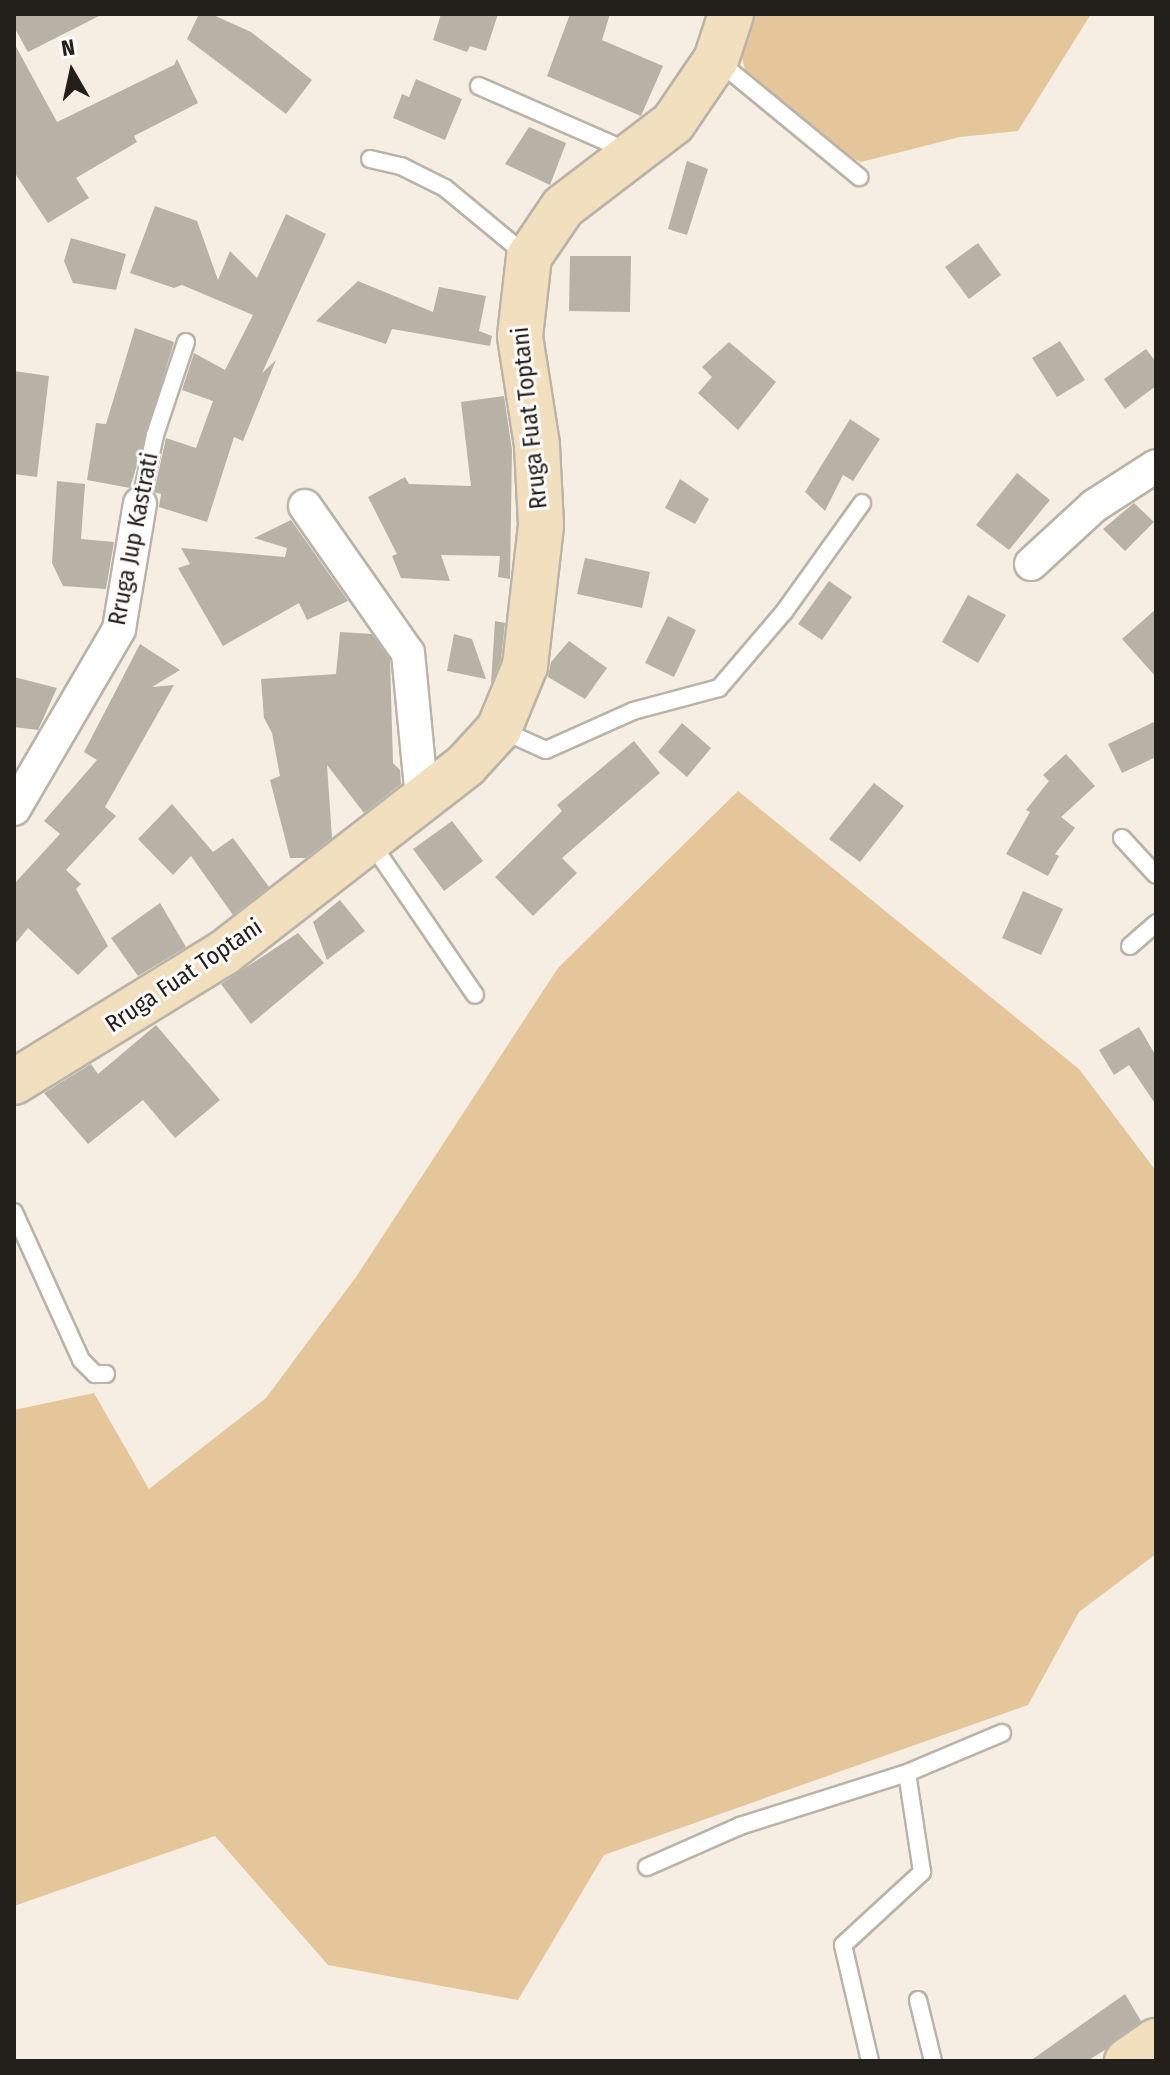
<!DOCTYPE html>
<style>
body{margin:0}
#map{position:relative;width:1170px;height:2075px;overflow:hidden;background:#f6eee3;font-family:"Fira Sans Condensed",sans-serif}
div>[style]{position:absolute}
.green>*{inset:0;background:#e5c69a}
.building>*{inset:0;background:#b8b1a6}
.roads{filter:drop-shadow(2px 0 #bab3a8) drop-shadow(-2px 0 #bab3a8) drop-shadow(0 2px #bab3a8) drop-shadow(0 -2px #bab3a8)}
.lane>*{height:16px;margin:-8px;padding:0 8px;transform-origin:8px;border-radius:8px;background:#fff}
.street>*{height:32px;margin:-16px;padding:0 16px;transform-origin:16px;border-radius:16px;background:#fff}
.secondary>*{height:44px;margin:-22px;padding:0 22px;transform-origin:22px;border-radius:22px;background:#f1dfbd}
span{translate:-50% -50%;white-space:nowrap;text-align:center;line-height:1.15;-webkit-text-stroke:6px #fefcfa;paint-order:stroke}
.street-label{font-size:24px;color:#23201c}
.frame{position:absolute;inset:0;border:16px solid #23201c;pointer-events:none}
.north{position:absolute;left:32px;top:32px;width:80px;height:80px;-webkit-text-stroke:6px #fefcfa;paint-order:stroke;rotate:351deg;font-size:22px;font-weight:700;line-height:32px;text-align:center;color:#23201c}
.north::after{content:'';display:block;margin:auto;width:28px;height:36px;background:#23201c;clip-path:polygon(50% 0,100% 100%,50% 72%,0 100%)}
</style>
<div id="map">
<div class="green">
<i style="clip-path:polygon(752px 14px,1091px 14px,1018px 131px,960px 137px,861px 162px,836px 150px,747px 78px,742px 57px)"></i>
<i style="clip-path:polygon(738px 791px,1079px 1069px,1156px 1171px,1156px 1554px,1079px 1612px,1028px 1705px,604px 1855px,518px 2000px,328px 1965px,215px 1836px,14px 1906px,14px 1410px,94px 1393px,149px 1489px,266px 1398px,356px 1277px,558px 968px)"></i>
</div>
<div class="building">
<i style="clip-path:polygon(14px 14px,103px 14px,28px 52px,14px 27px)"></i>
<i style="clip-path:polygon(199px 14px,211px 14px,251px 32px,312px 80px,286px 114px,187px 39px)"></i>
<i style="clip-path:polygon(441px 14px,498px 14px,486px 51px,470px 46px,467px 52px,433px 40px)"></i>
<i style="clip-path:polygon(570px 14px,610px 14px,602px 40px,663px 66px,641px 116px,547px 76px)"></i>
<i style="clip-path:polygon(14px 43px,57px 122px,174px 65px,177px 59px,198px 103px,134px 136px,137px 142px,76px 178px,89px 198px,48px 223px,14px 172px)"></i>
<i style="clip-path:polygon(416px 79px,462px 99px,445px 140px,393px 118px,402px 94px,409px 97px)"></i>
<i style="clip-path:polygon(529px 127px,566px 143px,550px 185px,505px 164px)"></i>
<i style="clip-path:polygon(687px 161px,708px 169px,687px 235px,668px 229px)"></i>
<i style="clip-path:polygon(155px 206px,197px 221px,218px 280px,230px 251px,257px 278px,286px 214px,326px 234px,262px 373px,276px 360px,243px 441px,234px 437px,207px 522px,159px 507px,161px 494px,154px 492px,166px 438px,196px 448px,213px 401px,182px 390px,194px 353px,225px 370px,253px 315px,182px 285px,174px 288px,130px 273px)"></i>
<i style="clip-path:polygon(71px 238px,126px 254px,116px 290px,73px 283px,64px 261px)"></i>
<i style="clip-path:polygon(978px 243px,1001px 275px,969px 299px,945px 267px)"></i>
<i style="clip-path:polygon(570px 256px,631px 256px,630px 312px,569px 311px)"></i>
<i style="clip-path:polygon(358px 281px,433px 312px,439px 287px,486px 296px,479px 331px,492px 336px,490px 346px,392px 329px,386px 344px,316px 321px)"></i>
<i style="clip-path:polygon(135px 328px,174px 342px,130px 488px,87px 480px,96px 423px,106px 424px)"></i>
<i style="clip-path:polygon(1060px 341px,1085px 380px,1057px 397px,1032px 358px)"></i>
<i style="clip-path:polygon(729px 342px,776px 382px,738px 430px,698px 393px,712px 377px,702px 367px)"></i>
<i style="clip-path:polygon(1146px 349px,1156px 362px,1156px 386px,1125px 409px,1104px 379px)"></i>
<i style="clip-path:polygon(14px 371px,49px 376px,37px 477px,14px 474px)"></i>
<i style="clip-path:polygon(504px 396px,512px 450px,510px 579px,498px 577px,500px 556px,441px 555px,450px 581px,401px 578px,392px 556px,397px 554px,368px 497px,405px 477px,409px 484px,471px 486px,461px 402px)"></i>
<i style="clip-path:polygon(850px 419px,880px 439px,853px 481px,843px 475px,825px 511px,805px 492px)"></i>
<i style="clip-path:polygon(1017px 473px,1050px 500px,1009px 550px,976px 525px)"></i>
<i style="clip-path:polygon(680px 479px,709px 499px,695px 524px,665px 508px)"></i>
<i style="clip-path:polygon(57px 481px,85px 484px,81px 539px,114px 542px,106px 589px,63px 586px,52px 563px)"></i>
<i style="clip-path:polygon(1134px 503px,1154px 522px,1125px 551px,1103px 529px)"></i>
<i style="clip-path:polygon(291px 520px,348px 601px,307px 620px,299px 603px,223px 646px,178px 568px,190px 564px,181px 548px,285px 557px,287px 548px,254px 538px)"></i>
<i style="clip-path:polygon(585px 558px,650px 572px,642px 608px,577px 594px)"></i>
<i style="clip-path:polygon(829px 581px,852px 597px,822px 640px,798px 624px)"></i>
<i style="clip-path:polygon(968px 595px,1006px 615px,978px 663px,942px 642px)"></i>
<i style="clip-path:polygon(1156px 609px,1156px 677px,1122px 639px)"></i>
<i style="clip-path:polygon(668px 616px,696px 630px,674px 677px,645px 663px)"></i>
<i style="clip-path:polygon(495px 621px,505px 623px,501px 660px,491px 684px)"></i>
<i style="clip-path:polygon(340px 632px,372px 634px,390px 660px,393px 763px,400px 770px,401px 784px,364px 813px,327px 765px,332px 838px,306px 858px,290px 858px,270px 780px,280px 776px,272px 733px,264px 718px,261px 679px,336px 674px)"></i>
<i style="clip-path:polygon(454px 634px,472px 639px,486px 679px,447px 671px)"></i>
<i style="clip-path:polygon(569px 641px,607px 668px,585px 699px,548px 677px,551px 662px)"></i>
<i style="clip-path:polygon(140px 644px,180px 670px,152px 687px,174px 685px,105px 807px,116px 816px,66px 870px,81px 884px,76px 889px,108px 946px,78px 975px,28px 928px,14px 945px,14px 884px,60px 834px,44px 821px,97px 760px,84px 752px)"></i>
<i style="clip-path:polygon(14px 677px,57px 688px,38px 730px,14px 727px)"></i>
<i style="clip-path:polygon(1156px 721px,1156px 757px,1122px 773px,1108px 744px)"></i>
<i style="clip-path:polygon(682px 723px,711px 748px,687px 777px,658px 752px)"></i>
<i style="clip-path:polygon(634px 741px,660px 773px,562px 858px,577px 873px,533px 916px,495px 877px,562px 811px,557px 805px)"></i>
<i style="clip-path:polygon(1066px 754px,1095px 786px,1061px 817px,1075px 828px,1055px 854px,1059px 856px,1048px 876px,1006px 854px,1030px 812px,1026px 810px,1049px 781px,1043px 775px)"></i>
<i style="clip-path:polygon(874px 783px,904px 806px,860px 862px,829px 839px)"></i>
<i style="clip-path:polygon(172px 804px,213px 852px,233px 838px,269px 887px,233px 915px,191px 856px,173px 875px,138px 839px)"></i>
<i style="clip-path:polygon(452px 821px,483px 861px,444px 891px,413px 849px)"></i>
<i style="clip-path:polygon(1023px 891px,1063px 909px,1041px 955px,1002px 938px)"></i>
<i style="clip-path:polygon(340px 900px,365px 931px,327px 960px,313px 922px)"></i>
<i style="clip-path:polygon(160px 903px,186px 947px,138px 976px,111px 938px)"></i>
<i style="clip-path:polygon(298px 933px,324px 963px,251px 1024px,221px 984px)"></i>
<i style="clip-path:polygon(156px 1025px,220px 1100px,175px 1138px,143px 1100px,88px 1144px,44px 1093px,91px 1064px,98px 1074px)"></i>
<i style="clip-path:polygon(1139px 1027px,1156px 1056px,1156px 1105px,1129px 1065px,1114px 1075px,1099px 1050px)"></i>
<i style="clip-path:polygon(1125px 1994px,1141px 2021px,1105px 2050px,1087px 2061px,1030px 2061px)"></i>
</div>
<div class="roads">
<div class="lane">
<i style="left:718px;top:61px;width:183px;rotate:39.4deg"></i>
<i style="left:479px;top:86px;width:163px;rotate:23.6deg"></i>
<i style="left:370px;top:159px;width:32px;rotate:13deg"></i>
<i style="left:401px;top:166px;width:49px;rotate:26.6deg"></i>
<i style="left:445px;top:188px;width:105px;rotate:39.6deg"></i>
<i style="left:140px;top:504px;width:71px;rotate:-77.7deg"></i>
<i style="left:155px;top:435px;width:98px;rotate:-71.6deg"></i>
<i style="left:499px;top:729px;width:51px;rotate:24.1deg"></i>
<i style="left:546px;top:750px;width:95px;rotate:-24.1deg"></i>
<i style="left:633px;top:711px;width:89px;rotate:-15deg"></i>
<i style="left:719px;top:688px;width:100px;rotate:-49.5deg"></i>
<i style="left:784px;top:612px;width:134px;rotate:-54.4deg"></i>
<i style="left:1122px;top:838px;width:50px;rotate:47.4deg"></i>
<i style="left:370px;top:841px;width:186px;rotate:55.7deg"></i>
<i style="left:1130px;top:946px;width:35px;rotate:-41deg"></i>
<i style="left:14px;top:1212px;width:162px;rotate:65.6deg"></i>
<i style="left:81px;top:1360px;width:20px;rotate:45deg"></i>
<i style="left:95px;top:1374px;width:11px"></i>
<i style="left:647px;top:1867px;width:102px;rotate:-23.8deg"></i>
<i style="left:740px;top:1826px;width:175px;rotate:-17.6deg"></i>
<i style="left:907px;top:1773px;width:103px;rotate:-22.8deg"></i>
<i style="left:918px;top:2000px;width:63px;rotate:76.2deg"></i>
<i style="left:870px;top:2061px;width:119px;rotate:-103.1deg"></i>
<i style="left:843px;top:1945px;width:108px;rotate:-42.7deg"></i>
<i style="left:922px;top:1872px;width:100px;rotate:-98.6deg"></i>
</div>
<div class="street">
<i style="left:305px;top:506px;width:179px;rotate:55deg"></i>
<i style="left:408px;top:653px;width:147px;rotate:84.5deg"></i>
<i style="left:1031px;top:564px;width:86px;rotate:-42.6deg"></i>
<i style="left:1094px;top:506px;width:74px;rotate:-32.8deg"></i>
<i style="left:14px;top:809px;width:208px;rotate:-59.7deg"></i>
<i style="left:119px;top:629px;width:127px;rotate:-80.5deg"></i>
</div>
<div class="secondary">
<i style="left:14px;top:1082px;width:246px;rotate:-31.6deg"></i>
<i style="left:224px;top:953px;width:306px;rotate:-37.8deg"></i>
<i style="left:466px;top:765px;width:49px;rotate:-47.5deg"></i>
<i style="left:499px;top:729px;width:68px;rotate:-67.6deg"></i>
<i style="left:525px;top:666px;width:142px;rotate:-83.5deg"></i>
<i style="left:541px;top:525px;width:80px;rotate:-92.9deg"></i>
<i style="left:537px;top:445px;width:110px;rotate:-98.9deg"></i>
<i style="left:520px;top:336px;width:80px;rotate:-83.5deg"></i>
<i style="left:529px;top:257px;width:60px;rotate:-55.8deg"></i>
<i style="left:563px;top:207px;width:138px;rotate:-37.4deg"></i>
<i style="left:673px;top:123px;width:76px;rotate:-55.7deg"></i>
<i style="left:716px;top:60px;width:48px;rotate:-71.9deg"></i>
<i style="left:1127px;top:2061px;width:35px;rotate:-35deg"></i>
</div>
</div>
<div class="street-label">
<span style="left:530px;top:418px;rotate:-96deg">Rruga Fuat Toptani</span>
<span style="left:134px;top:539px;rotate:-79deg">Rruga Jup Kastrati</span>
<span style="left:184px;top:976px;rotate:-34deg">Rruga Fuat Toptani</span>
</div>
<div class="frame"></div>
<div class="north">N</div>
</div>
